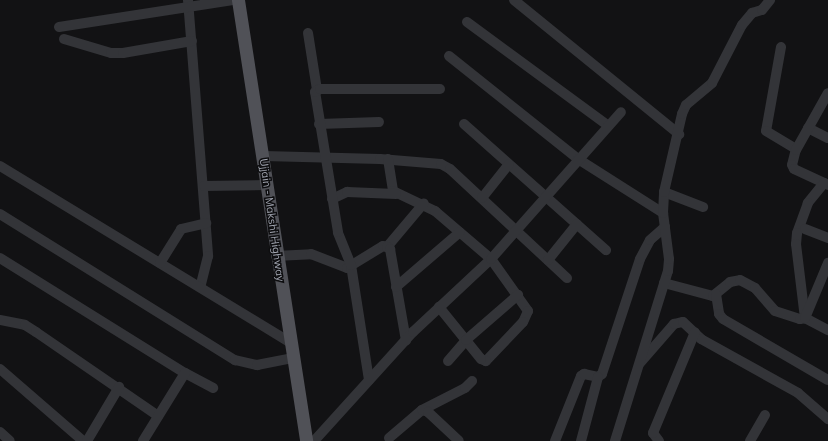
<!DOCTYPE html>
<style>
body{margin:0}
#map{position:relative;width:828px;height:441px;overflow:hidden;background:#121214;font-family:Mulish,sans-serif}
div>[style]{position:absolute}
.minor>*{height:10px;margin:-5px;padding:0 5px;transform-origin:5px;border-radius:5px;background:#333438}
.major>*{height:13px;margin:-6.5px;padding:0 6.5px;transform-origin:6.5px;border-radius:6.5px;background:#505157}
span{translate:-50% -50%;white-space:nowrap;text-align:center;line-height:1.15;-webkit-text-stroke:3px #0d0d0f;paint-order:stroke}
.street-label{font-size:11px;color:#a4a8b3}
</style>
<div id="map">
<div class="minor">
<i style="left:188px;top:0;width:257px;rotate:85.5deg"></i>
<i style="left:208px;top:256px;width:32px;rotate:104deg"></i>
<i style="left:514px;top:0;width:213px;rotate:39.1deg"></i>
<i style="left:467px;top:22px;width:174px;rotate:36.3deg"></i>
<i style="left:59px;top:27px;width:176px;rotate:-8.8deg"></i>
<i style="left:308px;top:33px;width:58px;rotate:81deg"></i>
<i style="left:64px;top:39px;width:49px;rotate:16.6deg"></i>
<i style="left:111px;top:53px;width:12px"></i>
<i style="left:123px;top:53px;width:70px;rotate:-9.9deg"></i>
<i style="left:781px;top:47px;width:85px;rotate:100.1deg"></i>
<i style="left:766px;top:131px;width:35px;rotate:31deg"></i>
<i style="left:796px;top:149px;width:16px;rotate:104deg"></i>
<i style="left:792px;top:165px;width:4px;rotate:63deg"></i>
<i style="left:794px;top:169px;width:38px;rotate:25deg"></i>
<i style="left:449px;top:56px;width:165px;rotate:38.6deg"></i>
<i style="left:578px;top:159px;width:101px;rotate:32.4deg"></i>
<i style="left:319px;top:124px;width:60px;rotate:-1.9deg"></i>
<i style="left:464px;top:124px;width:190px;rotate:41.6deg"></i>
<i style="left:808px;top:128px;width:22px;rotate:27deg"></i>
<i style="left:796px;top:150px;width:65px;rotate:-60.7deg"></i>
<i style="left:264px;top:156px;width:116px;rotate:1.5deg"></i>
<i style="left:380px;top:159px;width:61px;rotate:4.7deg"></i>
<i style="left:441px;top:164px;width:10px;rotate:29deg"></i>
<i style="left:450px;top:169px;width:160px;rotate:43deg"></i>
<i style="left:388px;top:159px;width:32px;rotate:81deg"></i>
<i style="left:393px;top:191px;width:47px;rotate:25.5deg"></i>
<i style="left:435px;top:211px;width:74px;rotate:40.6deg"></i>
<i style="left:491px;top:259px;width:64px;rotate:54.6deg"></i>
<i style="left:528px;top:311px;width:12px;rotate:114deg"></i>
<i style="left:523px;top:322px;width:54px;rotate:133.5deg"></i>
<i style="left:486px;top:361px;width:5px;rotate:-158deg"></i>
<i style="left:481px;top:359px;width:67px;rotate:-128.9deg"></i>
<i style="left:0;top:166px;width:339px;rotate:31.3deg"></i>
<i style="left:824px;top:183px;width:26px;rotate:129deg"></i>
<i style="left:808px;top:203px;width:32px;rotate:110deg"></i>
<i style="left:797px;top:233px;width:11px;rotate:95deg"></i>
<i style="left:796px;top:244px;width:75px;rotate:83.1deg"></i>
<i style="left:805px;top:318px;width:26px;rotate:28deg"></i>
<i style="left:204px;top:186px;width:64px;rotate:-0.9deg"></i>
<i style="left:664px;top:192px;width:42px;rotate:21deg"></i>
<i style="left:482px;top:198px;width:43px;rotate:-51.5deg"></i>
<i style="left:332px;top:199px;width:17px;rotate:-25deg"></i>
<i style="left:347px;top:192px;width:49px;rotate:2.3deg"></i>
<i style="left:0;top:214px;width:277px;rotate:31.9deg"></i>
<i style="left:235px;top:360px;width:23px;rotate:13deg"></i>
<i style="left:257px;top:365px;width:37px;rotate:-11deg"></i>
<i style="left:805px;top:229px;width:25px;rotate:21deg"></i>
<i style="left:387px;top:247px;width:57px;rotate:-49.9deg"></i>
<i style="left:276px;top:256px;width:35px;rotate:-3deg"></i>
<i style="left:311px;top:254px;width:39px;rotate:21deg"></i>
<i style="left:347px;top:268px;width:42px;rotate:-31.4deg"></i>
<i style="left:383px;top:246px;width:4px;rotate:14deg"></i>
<i style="left:387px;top:247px;width:4px;rotate:34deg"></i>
<i style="left:390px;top:249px;width:93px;rotate:80.1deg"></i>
<i style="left:0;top:258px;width:218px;rotate:31.9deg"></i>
<i style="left:185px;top:373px;width:32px;rotate:28deg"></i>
<i style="left:548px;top:260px;width:46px;rotate:-51.1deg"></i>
<i style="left:160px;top:263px;width:40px;rotate:-58deg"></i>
<i style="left:181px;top:229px;width:26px;rotate:-13deg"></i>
<i style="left:664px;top:283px;width:51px;rotate:14.9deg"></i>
<i style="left:713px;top:296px;width:22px;rotate:-39deg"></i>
<i style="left:730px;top:282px;width:10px;rotate:-11deg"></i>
<i style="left:740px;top:280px;width:17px;rotate:28deg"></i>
<i style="left:755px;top:288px;width:30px;rotate:49deg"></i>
<i style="left:775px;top:311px;width:26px;rotate:18deg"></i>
<i style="left:800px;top:319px;width:5px;rotate:-11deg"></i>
<i style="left:805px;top:318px;width:60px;rotate:-67.3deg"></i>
<i style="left:396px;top:287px;width:84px;rotate:-40.7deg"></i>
<i style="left:716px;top:294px;width:20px;rotate:81deg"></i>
<i style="left:719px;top:314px;width:6px;rotate:51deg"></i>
<i style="left:723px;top:319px;width:121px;rotate:30.2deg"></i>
<i style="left:0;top:320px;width:25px;rotate:11deg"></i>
<i style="left:25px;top:325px;width:13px;rotate:32deg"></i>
<i style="left:36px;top:332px;width:148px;rotate:34.5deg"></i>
<i style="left:448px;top:361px;width:28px;rotate:-49deg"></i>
<i style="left:466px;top:340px;width:69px;rotate:-40.9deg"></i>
<i style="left:640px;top:363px;width:52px;rotate:-48.9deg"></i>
<i style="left:674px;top:324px;width:9px;rotate:-13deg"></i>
<i style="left:683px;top:322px;width:25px;rotate:43deg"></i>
<i style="left:701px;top:339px;width:111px;rotate:29.1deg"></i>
<i style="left:798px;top:393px;width:40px;rotate:41deg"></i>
<i style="left:0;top:369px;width:110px;rotate:40.9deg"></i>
<i style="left:369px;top:380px;width:116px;rotate:-98.9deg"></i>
<i style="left:351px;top:265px;width:35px;rotate:-112deg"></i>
<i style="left:338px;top:232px;width:142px;rotate:-99.3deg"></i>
<i style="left:315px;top:92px;width:6px;rotate:-31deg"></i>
<i style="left:320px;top:89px;width:120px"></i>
<i style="left:422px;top:410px;width:48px;rotate:-27.1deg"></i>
<i style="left:465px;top:388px;width:10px;rotate:-45deg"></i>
<i style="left:0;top:432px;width:13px;rotate:42deg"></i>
<i style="left:389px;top:438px;width:43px;rotate:-40.3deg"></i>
<i style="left:422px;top:410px;width:6px;rotate:18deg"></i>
<i style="left:428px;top:412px;width:42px;rotate:43.1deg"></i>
<i style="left:87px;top:441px;width:63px;rotate:-59.3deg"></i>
<i style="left:143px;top:441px;width:80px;rotate:-58.3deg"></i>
<i style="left:314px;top:441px;width:147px;rotate:-47.8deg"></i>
<i style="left:413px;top:332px;width:107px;rotate:-43.1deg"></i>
<i style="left:491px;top:259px;width:196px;rotate:-48.5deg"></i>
<i style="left:555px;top:441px;width:70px;rotate:-68.2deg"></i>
<i style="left:581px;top:376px;width:4px;rotate:-34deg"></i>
<i style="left:584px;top:374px;width:14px;rotate:12deg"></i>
<i style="left:598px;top:377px;width:5px;rotate:-37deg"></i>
<i style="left:602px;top:374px;width:121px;rotate:-71.7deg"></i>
<i style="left:640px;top:259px;width:21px;rotate:-62deg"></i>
<i style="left:650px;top:240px;width:20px;rotate:-41deg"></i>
<i style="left:581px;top:441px;width:66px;rotate:-75.1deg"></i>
<i style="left:615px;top:441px;width:178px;rotate:-72.7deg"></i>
<i style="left:668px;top:271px;width:12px;rotate:-85deg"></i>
<i style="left:669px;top:259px;width:46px;rotate:-97.4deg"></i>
<i style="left:663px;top:213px;width:21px;rotate:-87deg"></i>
<i style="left:664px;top:192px;width:80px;rotate:-77deg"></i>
<i style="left:682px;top:114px;width:10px;rotate:-66deg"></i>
<i style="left:686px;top:105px;width:34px;rotate:-40deg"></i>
<i style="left:712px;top:83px;width:65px;rotate:-62.7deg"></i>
<i style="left:742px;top:25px;width:16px;rotate:-50deg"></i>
<i style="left:752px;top:13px;width:10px;rotate:-17deg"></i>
<i style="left:762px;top:10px;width:13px;rotate:-51deg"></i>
<i style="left:659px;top:441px;width:10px;rotate:-127deg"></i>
<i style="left:653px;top:433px;width:109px;rotate:-67.4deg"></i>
<i style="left:750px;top:441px;width:30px;rotate:-60deg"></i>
</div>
<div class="major">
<i style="left:238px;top:0;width:446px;rotate:81.2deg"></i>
</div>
<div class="street-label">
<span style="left:272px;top:220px;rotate:82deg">Ujjain - Makshi Highway</span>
</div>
</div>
